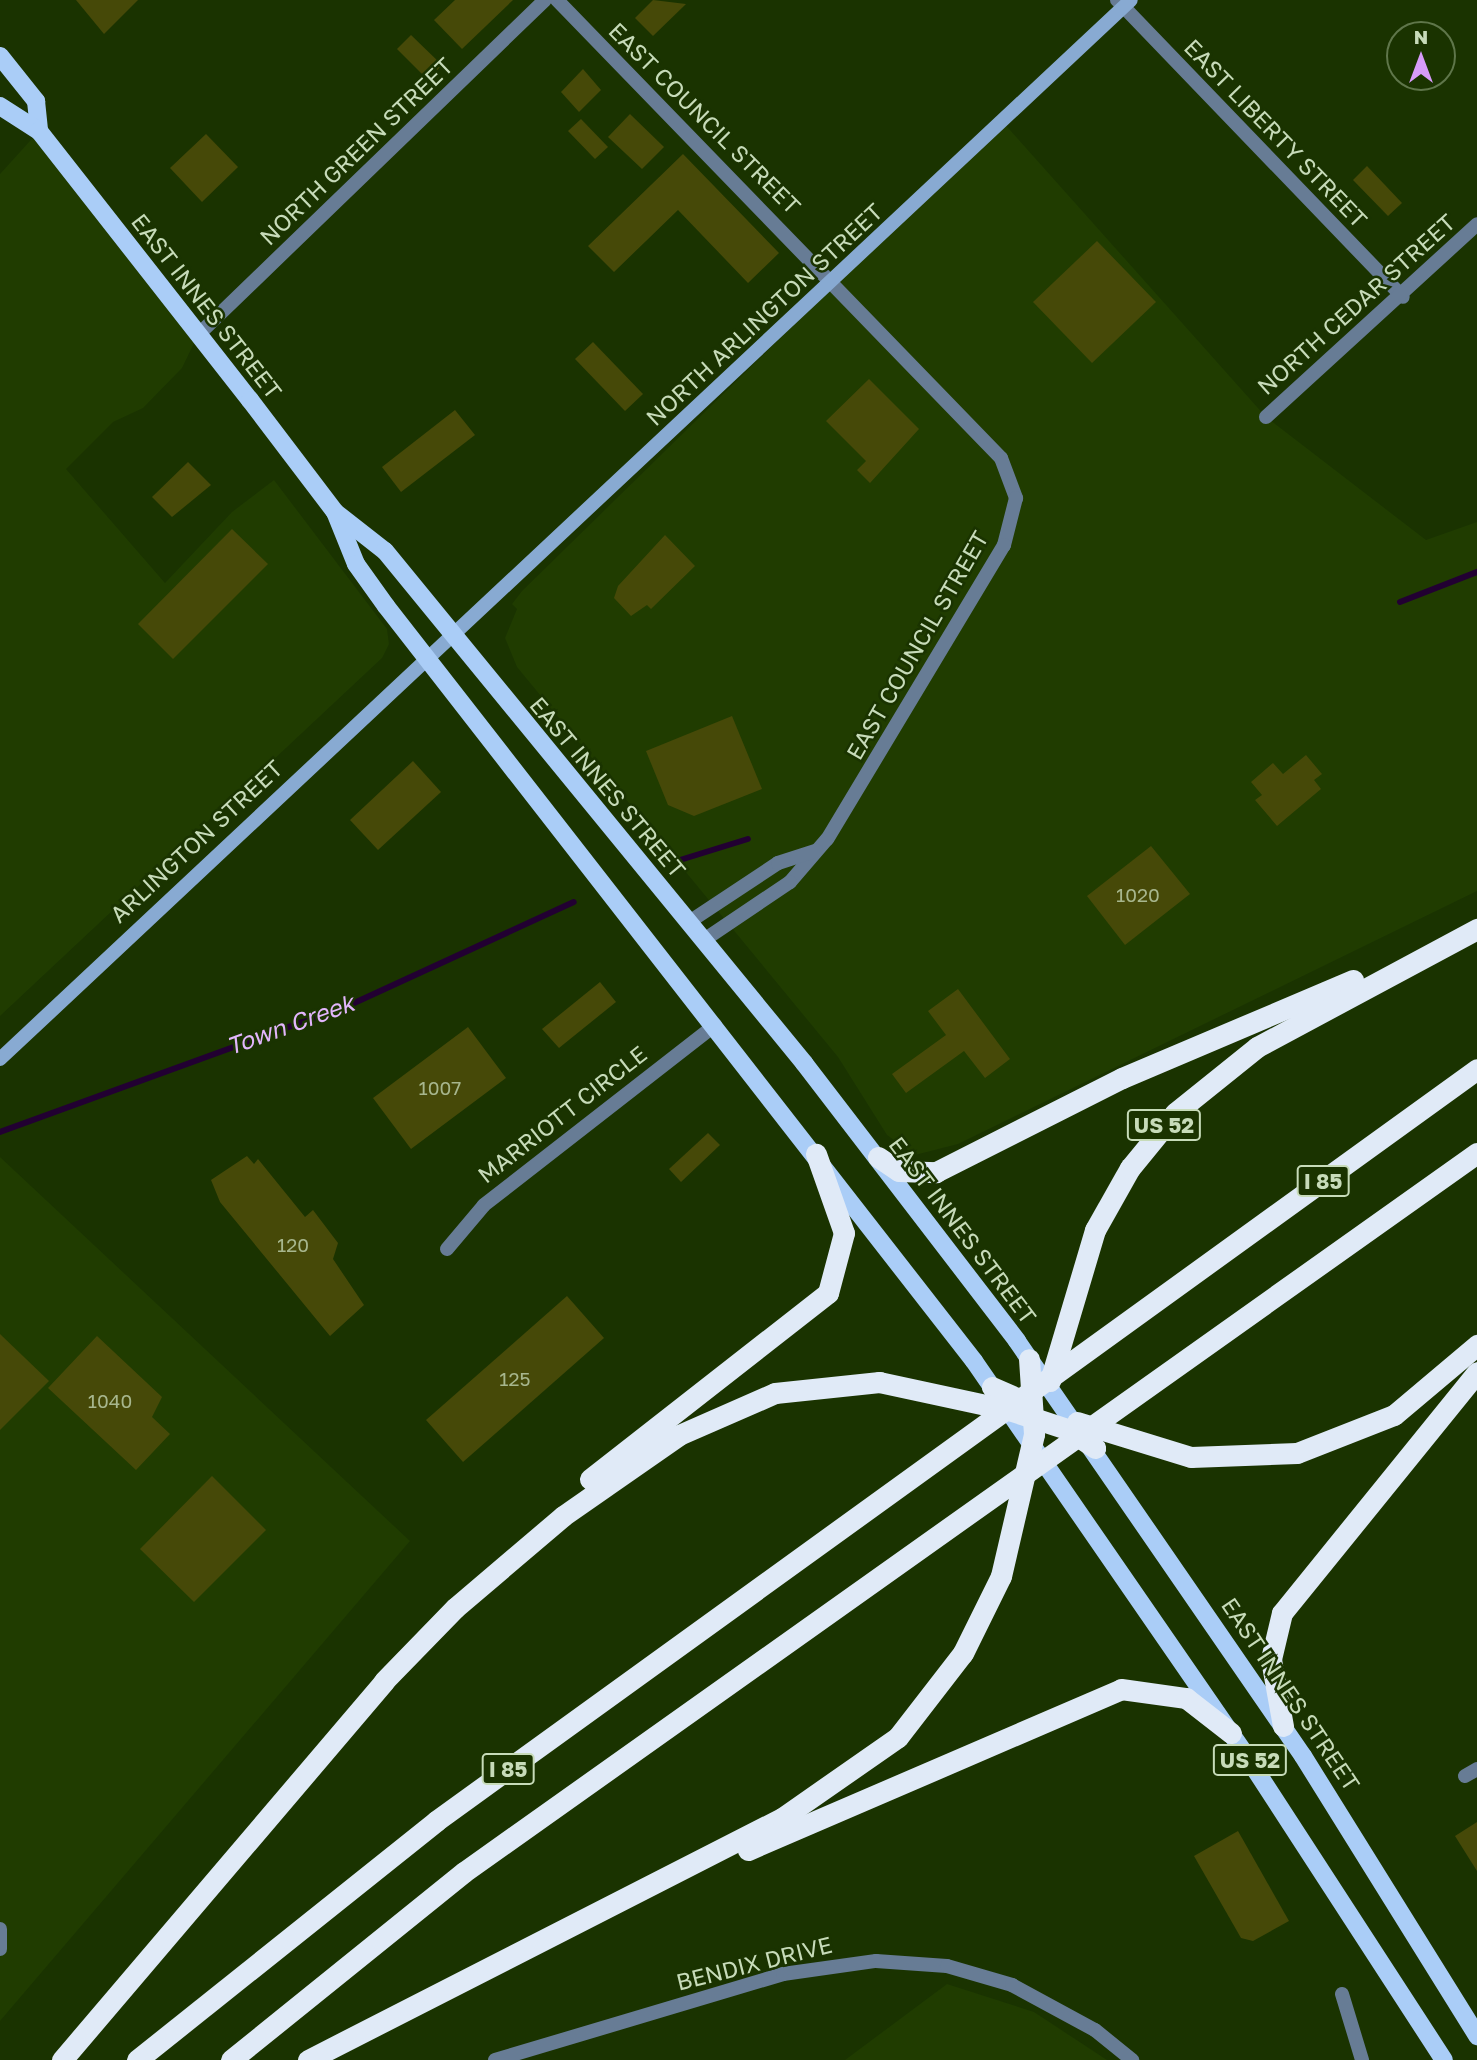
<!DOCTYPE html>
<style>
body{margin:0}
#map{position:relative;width:1477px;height:2060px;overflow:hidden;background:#1a3300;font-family:"Golos Text",sans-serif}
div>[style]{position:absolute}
.built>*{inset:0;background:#203c00}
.stream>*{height:6px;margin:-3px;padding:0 3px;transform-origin:3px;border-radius:3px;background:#220032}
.building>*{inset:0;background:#464908}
.street>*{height:14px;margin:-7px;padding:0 7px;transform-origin:7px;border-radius:7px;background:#677c95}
.secondary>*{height:14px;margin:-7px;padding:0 7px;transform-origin:7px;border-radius:7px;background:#88aad2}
.primary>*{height:18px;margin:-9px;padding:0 9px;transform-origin:9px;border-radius:9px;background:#aacdf7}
.highway>*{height:21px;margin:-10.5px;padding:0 10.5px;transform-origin:10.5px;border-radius:10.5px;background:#e0eaf7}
span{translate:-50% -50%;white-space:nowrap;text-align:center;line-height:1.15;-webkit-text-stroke:5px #1a3300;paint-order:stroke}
.number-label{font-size:19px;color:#a7b68d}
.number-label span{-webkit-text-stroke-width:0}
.shield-label span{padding:2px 5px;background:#1a3300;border:2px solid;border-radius:5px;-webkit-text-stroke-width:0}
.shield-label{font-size:21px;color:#c7dbb9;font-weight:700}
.street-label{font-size:23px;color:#c7dbb9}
.water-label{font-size:24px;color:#e2b6fc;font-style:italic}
.north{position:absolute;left:1386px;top:21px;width:70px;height:70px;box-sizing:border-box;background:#1a3300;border:2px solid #5f764a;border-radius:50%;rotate:0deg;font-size:19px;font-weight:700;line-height:28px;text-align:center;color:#c7dbb9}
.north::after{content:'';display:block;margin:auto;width:24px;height:32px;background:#d79bf9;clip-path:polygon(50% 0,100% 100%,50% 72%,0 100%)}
</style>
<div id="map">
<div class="built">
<i style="clip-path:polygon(1002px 121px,1266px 417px,1426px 540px,1477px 522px,1477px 891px,958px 1144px,915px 1155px,887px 1135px,838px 1057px,517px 667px,505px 638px,517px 609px,512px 604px,522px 591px)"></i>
<i style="clip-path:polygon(39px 131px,198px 335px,182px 368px,143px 408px,113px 422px,66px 469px,165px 583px,232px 512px,274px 480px,387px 629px,389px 644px,382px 658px,0 1016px,0 174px)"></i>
<i style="clip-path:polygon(0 1157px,410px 1541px,0 2021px)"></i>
<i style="clip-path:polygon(947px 1984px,1034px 2012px,1107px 2060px,845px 2060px)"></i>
</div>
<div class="stream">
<i style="left:1400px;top:602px;width:83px;rotate:-21.3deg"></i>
<i style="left:680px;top:860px;width:71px;rotate:-17.2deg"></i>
<i style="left:0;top:1132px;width:375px;rotate:-20deg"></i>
<i style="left:352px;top:1004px;width:244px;rotate:-24.7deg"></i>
</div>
<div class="building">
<i style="clip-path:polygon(76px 0,138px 0,104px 34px)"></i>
<i style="clip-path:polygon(455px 0,513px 0,462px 49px,434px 20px)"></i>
<i style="clip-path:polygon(653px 0,686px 4px,653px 36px,635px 18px)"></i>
<i style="clip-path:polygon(411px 35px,442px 65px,428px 80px,397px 49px)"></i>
<i style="clip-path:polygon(583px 69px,601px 90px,579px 112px,561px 92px)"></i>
<i style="clip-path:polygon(630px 114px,664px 147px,642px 169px,608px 137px)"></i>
<i style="clip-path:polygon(581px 119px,608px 147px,595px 159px,568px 131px)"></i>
<i style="clip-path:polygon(206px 134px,238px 167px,202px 202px,170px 168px)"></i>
<i style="clip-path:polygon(683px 154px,779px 253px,748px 283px,678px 210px,614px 272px,588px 246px)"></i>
<i style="clip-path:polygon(1367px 166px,1402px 203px,1388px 216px,1353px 180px)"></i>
<i style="clip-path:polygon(1097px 241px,1156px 302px,1092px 363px,1033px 302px)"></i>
<i style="clip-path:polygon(593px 342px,643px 394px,625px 411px,575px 359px)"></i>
<i style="clip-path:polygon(869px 379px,919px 429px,870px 483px,857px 470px,866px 461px,826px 421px)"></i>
<i style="clip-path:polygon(455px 410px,475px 435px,401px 492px,382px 467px)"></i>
<i style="clip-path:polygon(188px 462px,211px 485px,172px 517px,152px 497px)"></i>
<i style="clip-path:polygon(232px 529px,268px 564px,173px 659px,138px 624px)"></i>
<i style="clip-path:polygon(665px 535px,695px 566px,651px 609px,647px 605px,631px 616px,614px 598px,618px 586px)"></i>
<i style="clip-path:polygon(732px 716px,762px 789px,694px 816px,668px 805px,646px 751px)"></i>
<i style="clip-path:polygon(1306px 755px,1322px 774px,1314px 780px,1321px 789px,1277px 826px,1255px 800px,1262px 795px,1251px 782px,1273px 763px,1283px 774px)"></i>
<i style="clip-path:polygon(413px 761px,441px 792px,378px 850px,350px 820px)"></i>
<i style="clip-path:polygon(1151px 846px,1190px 894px,1125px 945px,1087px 896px)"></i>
<i style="clip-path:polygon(600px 982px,616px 1002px,559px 1048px,542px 1029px)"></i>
<i style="clip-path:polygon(958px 989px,1010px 1059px,985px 1078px,964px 1051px,906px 1093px,892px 1074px,946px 1035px,928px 1011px)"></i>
<i style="clip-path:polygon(468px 1027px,506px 1078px,411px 1149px,373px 1098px)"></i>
<i style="clip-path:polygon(708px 1133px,720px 1145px,681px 1182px,669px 1169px)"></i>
<i style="clip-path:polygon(247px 1156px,254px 1164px,258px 1159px,305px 1217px,313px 1210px,338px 1243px,333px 1259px,364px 1305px,330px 1336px,220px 1202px,211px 1180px)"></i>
<i style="clip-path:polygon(567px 1296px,604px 1338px,463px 1462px,426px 1420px)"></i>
<i style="clip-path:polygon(0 1334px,49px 1381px,0 1430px)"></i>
<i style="clip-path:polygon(97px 1336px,162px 1397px,152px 1417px,170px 1434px,136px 1470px,48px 1388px)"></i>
<i style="clip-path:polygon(212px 1476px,266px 1530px,194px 1602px,140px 1549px)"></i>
<i style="clip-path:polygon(1477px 1822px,1477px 1871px,1455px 1836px)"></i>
<i style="clip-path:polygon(1238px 1831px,1289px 1921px,1253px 1941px,1241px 1938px,1194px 1856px)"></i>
</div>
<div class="street">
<i style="left:557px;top:0;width:638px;rotate:45.89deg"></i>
<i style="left:1001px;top:458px;width:43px;rotate:69.4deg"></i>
<i style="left:1016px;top:498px;width:49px;rotate:104.3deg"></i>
<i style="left:1004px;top:545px;width:343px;rotate:121deg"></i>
<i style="left:827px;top:839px;width:57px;rotate:130.7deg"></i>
<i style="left:790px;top:882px;width:104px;rotate:146deg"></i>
<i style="left:1117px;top:0;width:412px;rotate:46.1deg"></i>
<i style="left:198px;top:335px;width:482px;rotate:-44deg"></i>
<i style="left:1266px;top:417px;width:286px;rotate:-42.4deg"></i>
<i style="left:689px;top:922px;width:107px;rotate:-33.5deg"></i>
<i style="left:778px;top:863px;width:40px;rotate:-18deg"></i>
<i style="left:447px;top:1249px;width:57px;rotate:-49.9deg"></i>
<i style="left:484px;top:1205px;width:293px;rotate:-37.9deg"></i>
<i style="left:1465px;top:1776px;width:14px;rotate:-30deg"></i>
<i style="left:0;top:1929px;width:20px;rotate:90deg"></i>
<i style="left:1342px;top:1994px;width:69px;rotate:73.1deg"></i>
<i style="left:495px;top:2060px;width:301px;rotate:-16.6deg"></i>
<i style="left:783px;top:1974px;width:94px;rotate:-8deg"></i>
<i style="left:876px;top:1961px;width:71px;rotate:4deg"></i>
<i style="left:947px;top:1966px;width:68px;rotate:16.3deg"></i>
<i style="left:1012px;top:1985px;width:94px;rotate:28.5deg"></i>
<i style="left:1095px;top:2030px;width:48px;rotate:39deg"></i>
</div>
<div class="secondary">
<i style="left:0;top:1059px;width:1549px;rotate:-43.12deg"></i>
</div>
<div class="primary">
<i style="left:0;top:56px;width:58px;rotate:51.3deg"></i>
<i style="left:36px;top:101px;width:30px;rotate:84deg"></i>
<i style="left:0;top:106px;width:46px;rotate:32.7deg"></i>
<i style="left:39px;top:131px;width:342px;rotate:51.9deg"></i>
<i style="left:250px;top:400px;width:141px;rotate:52.8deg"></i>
<i style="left:335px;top:512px;width:56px;rotate:68deg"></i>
<i style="left:356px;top:564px;width:52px;rotate:54.5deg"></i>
<i style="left:386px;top:606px;width:957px;rotate:52.09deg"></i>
<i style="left:974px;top:1361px;width:488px;rotate:55.4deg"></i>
<i style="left:1251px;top:1763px;width:354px;rotate:57deg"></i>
<i style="left:335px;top:512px;width:63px;rotate:38deg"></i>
<i style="left:385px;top:551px;width:662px;rotate:50.7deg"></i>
<i style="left:804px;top:1063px;width:350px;rotate:52.5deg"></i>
<i style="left:1017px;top:1341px;width:504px;rotate:55.43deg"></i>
<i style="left:1303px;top:1756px;width:330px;rotate:58.1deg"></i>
</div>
<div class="highway">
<i style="left:878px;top:1157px;width:25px;rotate:34deg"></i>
<i style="left:899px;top:1171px;width:37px;rotate:2deg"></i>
<i style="left:936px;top:1172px;width:208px;rotate:-26.8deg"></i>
<i style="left:1122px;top:1078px;width:251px;rotate:-23deg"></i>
<i style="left:1050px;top:1381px;width:158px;rotate:-73.4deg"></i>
<i style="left:1095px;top:1230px;width:71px;rotate:-60.6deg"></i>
<i style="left:1130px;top:1168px;width:71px;rotate:-50.7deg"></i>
<i style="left:1175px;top:1113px;width:105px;rotate:-38.8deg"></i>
<i style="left:1257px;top:1047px;width:250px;rotate:-28.2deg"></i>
<i style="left:992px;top:1387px;width:39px;rotate:24deg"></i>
<i style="left:1077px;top:1422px;width:119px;rotate:17.1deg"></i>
<i style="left:1191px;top:1457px;width:106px;rotate:-2.2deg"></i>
<i style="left:1297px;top:1453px;width:104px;rotate:-21.4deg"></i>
<i style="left:1394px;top:1415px;width:109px;rotate:-40.1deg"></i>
<i style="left:590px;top:1479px;width:302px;rotate:-38deg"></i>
<i style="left:828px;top:1293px;width:62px;rotate:-75.1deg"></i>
<i style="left:844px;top:1233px;width:84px;rotate:-109.5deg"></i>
<i style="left:1283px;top:1726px;width:68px;rotate:-100.2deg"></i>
<i style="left:1271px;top:1659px;width:47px;rotate:-76.6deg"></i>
<i style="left:1282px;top:1613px;width:310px;rotate:-51deg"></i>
<i style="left:748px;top:1850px;width:406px;rotate:-23.3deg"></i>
<i style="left:1121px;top:1689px;width:66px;rotate:7.9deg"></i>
<i style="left:1186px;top:1698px;width:57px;rotate:37.9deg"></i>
<i style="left:62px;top:2060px;width:497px;rotate:-49.6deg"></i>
<i style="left:384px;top:1681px;width:102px;rotate:-45.8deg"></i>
<i style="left:455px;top:1608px;width:142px;rotate:-40.4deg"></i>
<i style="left:563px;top:1516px;width:141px;rotate:-34.9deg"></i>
<i style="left:679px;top:1435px;width:105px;rotate:-23.6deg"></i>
<i style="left:775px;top:1393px;width:105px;rotate:-6deg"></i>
<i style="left:879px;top:1382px;width:133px;rotate:12.2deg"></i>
<i style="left:1009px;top:1410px;width:61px;rotate:18.1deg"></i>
<i style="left:1067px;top:1429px;width:34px;rotate:34deg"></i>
<i style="left:137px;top:2060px;width:383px;rotate:-38.6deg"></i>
<i style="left:436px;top:1821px;width:1284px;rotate:-35.84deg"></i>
<i style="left:231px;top:2060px;width:299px;rotate:-38.9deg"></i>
<i style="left:464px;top:1872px;width:1242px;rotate:-35.37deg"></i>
<i style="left:308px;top:2060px;width:532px;rotate:-27.05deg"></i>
<i style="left:782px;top:1818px;width:141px;rotate:-34.9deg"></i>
<i style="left:898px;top:1737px;width:106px;rotate:-52.3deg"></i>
<i style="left:963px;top:1653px;width:86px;rotate:-63.7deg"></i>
<i style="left:1001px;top:1576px;width:146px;rotate:-76.9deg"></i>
<i style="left:1034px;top:1434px;width:75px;rotate:-93.8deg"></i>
</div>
<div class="number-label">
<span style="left:1138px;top:895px">1020</span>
<span style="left:440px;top:1088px">1007</span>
<span style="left:293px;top:1245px">120</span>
<span style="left:515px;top:1379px">125</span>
<span style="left:110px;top:1401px">1040</span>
</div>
<div class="shield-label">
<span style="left:1164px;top:1125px">US 52</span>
<span style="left:1323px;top:1181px">I 85</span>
<span style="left:1250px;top:1760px">US 52</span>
<span style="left:508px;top:1769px">I 85</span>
</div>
<div class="street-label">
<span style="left:705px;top:118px;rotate:45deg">EAST COUNCIL STREET</span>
<span style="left:1276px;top:133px;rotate:46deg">EAST LIBERTY STREET</span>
<span style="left:356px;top:151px;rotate:-44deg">NORTH GREEN STREET</span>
<span style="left:1356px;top:304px;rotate:-42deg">NORTH CEDAR STREET</span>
<span style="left:207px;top:306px;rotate:52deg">EAST INNES STREET</span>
<span style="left:764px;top:314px;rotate:-43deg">NORTH ARLINGTON STREET</span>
<span style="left:917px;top:645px;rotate:-60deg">EAST COUNCIL STREET</span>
<span style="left:608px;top:787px;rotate:50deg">EAST INNES STREET</span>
<span style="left:196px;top:841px;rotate:-43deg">ARLINGTON STREET</span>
<span style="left:562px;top:1114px;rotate:-38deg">MARRIOTT CIRCLE</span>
<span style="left:963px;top:1230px;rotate:53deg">EAST INNES STREET</span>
<span style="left:1291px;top:1694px;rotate:56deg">EAST INNES STREET</span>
<span style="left:754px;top:1963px;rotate:-14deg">BENDIX DRIVE</span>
</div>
<div class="water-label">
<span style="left:290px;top:1024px;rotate:-20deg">Town Creek</span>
</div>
<div class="north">N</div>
</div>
